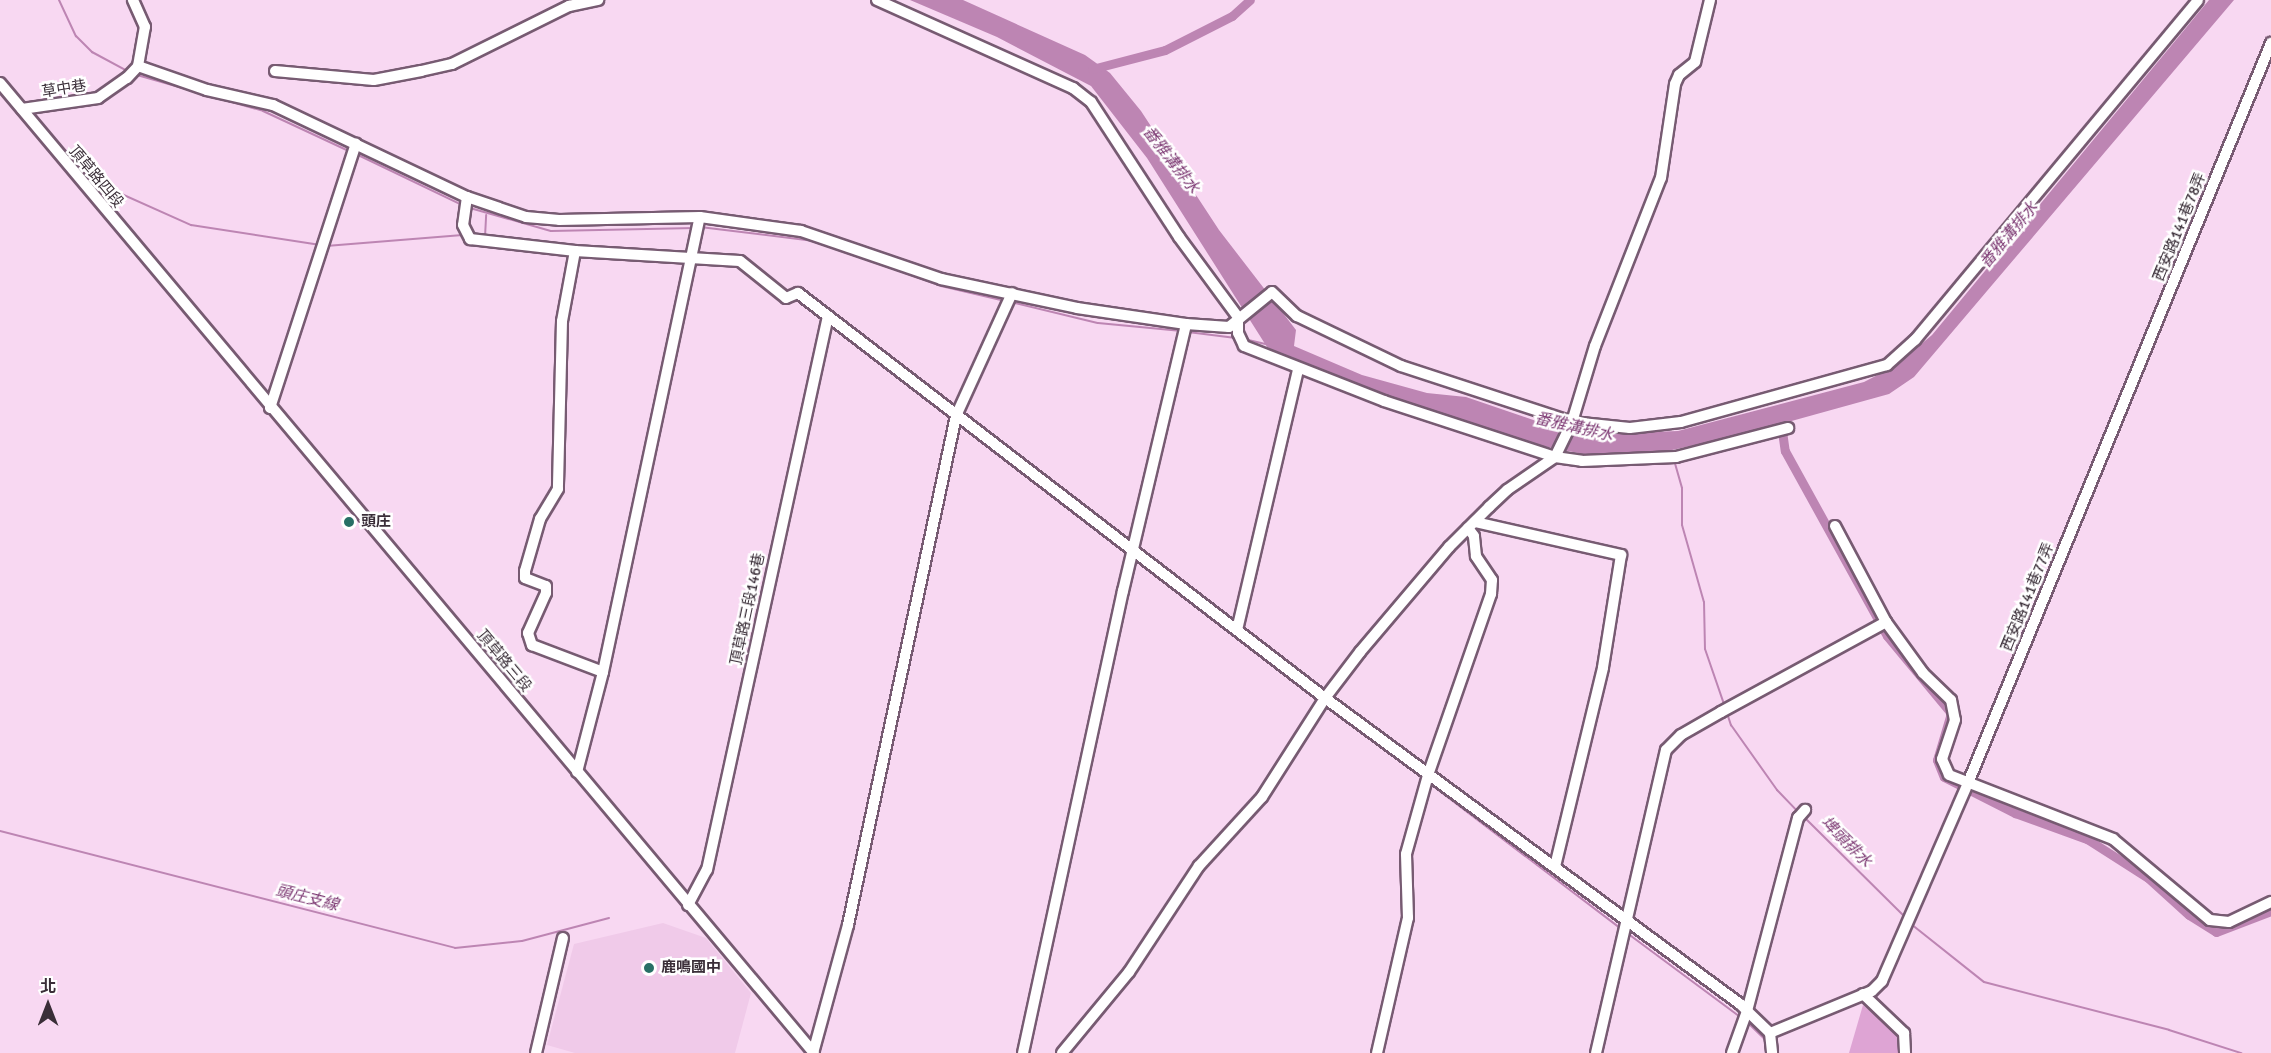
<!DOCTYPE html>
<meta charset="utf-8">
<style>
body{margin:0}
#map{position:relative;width:2271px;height:1053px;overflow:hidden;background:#f8d8f2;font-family:Signika,"Noto Sans TC",sans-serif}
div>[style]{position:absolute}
.built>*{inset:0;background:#f0cae9}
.green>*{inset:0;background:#dea4d4}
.water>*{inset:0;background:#bd85b3}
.stream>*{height:2px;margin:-1px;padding:0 1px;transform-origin:1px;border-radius:1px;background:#bd85b3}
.canal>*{height:9px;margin:-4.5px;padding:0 4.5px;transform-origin:4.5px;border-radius:4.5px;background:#bd85b3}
.roads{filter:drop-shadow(2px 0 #775b72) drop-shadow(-2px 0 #775b72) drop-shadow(0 2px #775b72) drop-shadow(0 -2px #775b72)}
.minor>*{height:10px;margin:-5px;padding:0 5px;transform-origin:5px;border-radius:5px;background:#fff}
.dots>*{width:16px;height:16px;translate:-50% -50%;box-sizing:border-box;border:3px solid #fff;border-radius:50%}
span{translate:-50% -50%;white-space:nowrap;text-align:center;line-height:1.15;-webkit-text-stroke:5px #fff;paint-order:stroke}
.street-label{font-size:15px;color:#3a2e38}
.poi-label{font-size:15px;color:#3a2e38;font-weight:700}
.left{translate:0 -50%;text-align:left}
.water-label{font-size:16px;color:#7b3671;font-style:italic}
.north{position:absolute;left:18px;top:975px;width:60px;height:60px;-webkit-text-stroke:4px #fff;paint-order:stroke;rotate:0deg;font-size:16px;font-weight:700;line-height:24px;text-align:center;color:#3a2e38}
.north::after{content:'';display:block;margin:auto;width:21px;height:27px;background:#3a2e38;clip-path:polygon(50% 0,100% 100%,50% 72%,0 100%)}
</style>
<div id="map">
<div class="built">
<i style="clip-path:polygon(663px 923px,706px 938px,751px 993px,735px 1053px,575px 1053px,547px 1045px,574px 944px)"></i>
</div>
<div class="green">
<i style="clip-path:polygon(1863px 1005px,1903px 1039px,1903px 1053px,1849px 1053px)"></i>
</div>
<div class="water">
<i style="clip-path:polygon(910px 0,963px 0,1085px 55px,1110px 73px,1141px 111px,1219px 230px,1296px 330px,1294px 346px,1362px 375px,1427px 393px,1466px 397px,1539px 422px,1597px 434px,1678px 431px,1864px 382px,1895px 366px,1932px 335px,2209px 0,2234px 0,1914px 377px,1889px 394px,1741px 435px,1663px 452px,1593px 456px,1533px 444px,1369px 390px,1294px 362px,1267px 347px,1147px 158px,1091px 86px,997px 37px)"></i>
</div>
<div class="stream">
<i style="left:59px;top:0;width:40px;rotate:65deg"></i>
<i style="left:76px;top:36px;width:23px;rotate:45deg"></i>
<i style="left:92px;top:52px;width:42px;rotate:28.4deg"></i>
<i style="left:137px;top:75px;width:131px;rotate:15.9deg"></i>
<i style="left:263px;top:111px;width:97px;rotate:25deg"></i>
<i style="left:356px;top:154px;width:118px;rotate:25.7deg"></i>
<i style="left:88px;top:179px;width:113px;rotate:24.1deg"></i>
<i style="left:191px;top:225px;width:131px;rotate:8.8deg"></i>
<i style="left:470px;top:208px;width:84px;rotate:15.9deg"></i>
<i style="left:551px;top:231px;width:144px;rotate:-1.2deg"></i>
<i style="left:700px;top:227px;width:115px;rotate:7deg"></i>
<i style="left:485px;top:237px;width:22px;rotate:-87deg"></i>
<i style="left:547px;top:243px;width:45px;rotate:5.1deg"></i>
<i style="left:326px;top:246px;width:137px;rotate:-4.6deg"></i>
<i style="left:842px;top:250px;width:105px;rotate:20deg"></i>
<i style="left:941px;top:286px;width:66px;rotate:13.2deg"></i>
<i style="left:795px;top:298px;width:36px;rotate:37deg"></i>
<i style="left:1011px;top:302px;width:89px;rotate:13.6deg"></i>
<i style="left:1098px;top:323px;width:84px;rotate:5.4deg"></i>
<i style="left:831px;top:325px;width:113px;rotate:37.5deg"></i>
<i style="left:1188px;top:332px;width:48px;rotate:7.1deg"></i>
<i style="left:1244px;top:339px;width:22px;rotate:13deg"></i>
<i style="left:1674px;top:460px;width:29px;rotate:74deg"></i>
<i style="left:1682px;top:488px;width:37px;rotate:90deg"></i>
<i style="left:1682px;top:525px;width:80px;rotate:74.1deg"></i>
<i style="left:1704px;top:602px;width:47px;rotate:88.8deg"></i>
<i style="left:1705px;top:649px;width:61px;rotate:71deg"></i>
<i style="left:1727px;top:713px;width:13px;rotate:72deg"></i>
<i style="left:1731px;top:725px;width:80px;rotate:54.7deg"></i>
<i style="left:1777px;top:790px;width:30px;rotate:46deg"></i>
<i style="left:1367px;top:735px;width:72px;rotate:37.7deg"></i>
<i style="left:1429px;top:783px;width:240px;rotate:37.2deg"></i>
<i style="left:1805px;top:818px;width:141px;rotate:44.7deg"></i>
<i style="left:0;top:831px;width:470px;rotate:14.4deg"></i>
<i style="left:455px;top:948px;width:67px;rotate:-6deg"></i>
<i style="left:522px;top:941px;width:90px;rotate:-14.8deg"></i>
<i style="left:1911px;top:924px;width:93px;rotate:38.5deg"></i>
<i style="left:1984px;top:982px;width:191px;rotate:14.5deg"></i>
<i style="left:2169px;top:1030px;width:76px;rotate:17.7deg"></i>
<i style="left:1627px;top:933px;width:141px;rotate:36.6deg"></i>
<i style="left:1747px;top:1022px;width:28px;rotate:44deg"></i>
</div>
<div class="canal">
<i style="left:1092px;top:69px;width:75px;rotate:-14.6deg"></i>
<i style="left:1165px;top:50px;width:75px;rotate:-26.9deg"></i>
<i style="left:1232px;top:16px;width:24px;rotate:-42deg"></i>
<i style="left:1781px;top:424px;width:27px;rotate:82deg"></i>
<i style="left:1785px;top:451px;width:211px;rotate:61.1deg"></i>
<i style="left:1887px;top:636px;width:100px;rotate:50.3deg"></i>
<i style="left:1951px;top:713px;width:49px;rotate:106.6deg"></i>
<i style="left:1937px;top:760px;width:18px;rotate:68deg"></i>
<i style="left:1944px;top:777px;width:80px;rotate:26.9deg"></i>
<i style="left:2015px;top:813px;width:77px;rotate:19.9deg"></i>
<i style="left:2087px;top:839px;width:72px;rotate:32.6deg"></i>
<i style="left:2148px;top:878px;width:55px;rotate:42.1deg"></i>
<i style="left:2189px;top:915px;width:32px;rotate:32deg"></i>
<i style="left:2216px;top:932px;width:59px;rotate:-20.9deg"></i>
</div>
<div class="roads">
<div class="minor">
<i style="left:877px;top:0;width:215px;rotate:24.2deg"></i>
<i style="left:1073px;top:88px;width:23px;rotate:38deg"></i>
<i style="left:1091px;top:102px;width:161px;rotate:56.9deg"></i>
<i style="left:1179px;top:237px;width:99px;rotate:53.6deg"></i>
<i style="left:1238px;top:317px;width:16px;rotate:90deg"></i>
<i style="left:1238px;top:333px;width:14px;rotate:65deg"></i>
<i style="left:1244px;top:346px;width:150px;rotate:21.4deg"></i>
<i style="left:1384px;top:401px;width:180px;rotate:18.1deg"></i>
<i style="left:1555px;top:457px;width:27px;rotate:8deg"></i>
<i style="left:1582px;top:461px;width:94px;rotate:-2.4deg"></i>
<i style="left:1676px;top:457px;width:116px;rotate:-14.5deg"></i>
<i style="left:138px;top:66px;width:73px;rotate:19.2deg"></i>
<i style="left:207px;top:90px;width:68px;rotate:12.8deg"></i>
<i style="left:273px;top:105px;width:215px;rotate:25.4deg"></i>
<i style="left:467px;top:197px;width:28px;rotate:98deg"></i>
<i style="left:463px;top:225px;width:16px;rotate:63deg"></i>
<i style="left:470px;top:239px;width:106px;rotate:6.5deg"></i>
<i style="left:575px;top:251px;width:165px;rotate:3.5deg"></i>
<i style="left:740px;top:261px;width:59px;rotate:38.8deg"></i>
<i style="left:786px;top:298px;width:13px;rotate:-23deg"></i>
<i style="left:798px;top:293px;width:665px;rotate:37.54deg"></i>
<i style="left:1325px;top:698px;width:516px;rotate:36.4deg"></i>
<i style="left:1740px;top:1004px;width:42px;rotate:44deg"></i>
<i style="left:1770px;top:1033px;width:20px;rotate:84deg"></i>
<i style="left:275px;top:71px;width:99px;rotate:5.2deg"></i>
<i style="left:374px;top:80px;width:48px;rotate:-10.8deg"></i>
<i style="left:421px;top:71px;width:32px;rotate:-13deg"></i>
<i style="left:452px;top:64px;width:131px;rotate:-26.4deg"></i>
<i style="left:569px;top:6px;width:30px;rotate:-12deg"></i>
<i style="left:0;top:83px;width:1266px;rotate:50deg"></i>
<i style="left:22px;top:109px;width:77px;rotate:-8.2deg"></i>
<i style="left:98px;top:98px;width:35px;rotate:-35deg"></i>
<i style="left:127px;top:78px;width:16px;rotate:-47deg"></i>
<i style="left:138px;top:66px;width:40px;rotate:-80deg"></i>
<i style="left:145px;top:27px;width:30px;rotate:-114deg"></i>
<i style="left:467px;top:197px;width:62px;rotate:18.7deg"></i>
<i style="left:526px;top:217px;width:33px;rotate:5deg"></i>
<i style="left:559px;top:220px;width:141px;rotate:-1.2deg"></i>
<i style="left:700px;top:217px;width:102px;rotate:7.9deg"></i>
<i style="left:801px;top:231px;width:148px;rotate:18.9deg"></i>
<i style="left:941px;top:279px;width:139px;rotate:12deg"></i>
<i style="left:1077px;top:308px;width:110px;rotate:8.4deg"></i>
<i style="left:1186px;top:324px;width:43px;rotate:4deg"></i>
<i style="left:1229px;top:327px;width:55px;rotate:-39.1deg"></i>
<i style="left:1272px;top:292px;width:35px;rotate:44deg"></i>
<i style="left:1297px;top:316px;width:115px;rotate:25.7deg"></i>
<i style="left:1401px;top:366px;width:180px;rotate:18.1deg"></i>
<i style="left:1572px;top:422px;width:58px;rotate:5.9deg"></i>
<i style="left:1630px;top:428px;width:51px;rotate:-6.7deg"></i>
<i style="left:1681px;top:422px;width:214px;rotate:-15.5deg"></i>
<i style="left:1887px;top:365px;width:38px;rotate:-42deg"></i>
<i style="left:1915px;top:340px;width:442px;rotate:-50.2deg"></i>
<i style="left:575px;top:251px;width:71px;rotate:100.5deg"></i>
<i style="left:562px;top:321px;width:168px;rotate:91.4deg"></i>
<i style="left:558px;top:489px;width:35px;rotate:121deg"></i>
<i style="left:540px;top:519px;width:54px;rotate:106.1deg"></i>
<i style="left:525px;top:571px;width:7px;rotate:90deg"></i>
<i style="left:525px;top:578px;width:22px;rotate:21deg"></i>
<i style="left:546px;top:586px;width:7px;rotate:90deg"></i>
<i style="left:546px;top:593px;width:44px;rotate:114.2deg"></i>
<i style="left:528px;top:633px;width:13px;rotate:72deg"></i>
<i style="left:532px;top:645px;width:76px;rotate:20.8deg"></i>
<i style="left:270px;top:408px;width:278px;rotate:-72deg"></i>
<i style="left:1475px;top:522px;width:150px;rotate:12.7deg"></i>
<i style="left:1621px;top:555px;width:114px;rotate:99.1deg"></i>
<i style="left:1603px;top:668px;width:204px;rotate:103.6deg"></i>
<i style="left:1835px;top:526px;width:109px;rotate:62deg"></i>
<i style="left:1886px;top:622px;width:63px;rotate:54deg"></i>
<i style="left:1923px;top:673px;width:39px;rotate:44deg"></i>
<i style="left:1951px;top:700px;width:20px;rotate:79deg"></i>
<i style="left:1955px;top:720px;width:41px;rotate:108.4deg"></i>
<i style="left:1942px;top:759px;width:17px;rotate:66deg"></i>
<i style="left:1949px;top:775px;width:176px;rotate:21.3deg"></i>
<i style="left:2113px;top:839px;width:126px;rotate:39.9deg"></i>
<i style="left:2210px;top:920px;width:19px;rotate:6deg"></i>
<i style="left:2229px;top:922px;width:47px;rotate:-25.5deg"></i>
<i style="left:1237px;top:630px;width:267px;rotate:-76.8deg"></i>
<i style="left:577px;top:772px;width:103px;rotate:-75.4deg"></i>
<i style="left:603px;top:672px;width:465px;rotate:-78deg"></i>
<i style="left:688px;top:905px;width:40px;rotate:-62deg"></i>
<i style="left:707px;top:870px;width:567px;rotate:-77.68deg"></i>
<i style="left:1863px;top:994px;width:57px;rotate:43.6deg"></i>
<i style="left:1904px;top:1033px;width:20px;rotate:87deg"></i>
<i style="left:1770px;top:1033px;width:110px;rotate:-22.4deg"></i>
<i style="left:1872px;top:991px;width:14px;rotate:-45deg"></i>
<i style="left:1882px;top:981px;width:216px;rotate:-66.5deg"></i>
<i style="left:1968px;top:783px;width:800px;rotate:-67.73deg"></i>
<i style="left:536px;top:1053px;width:118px;rotate:-76.8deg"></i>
<i style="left:813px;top:1053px;width:133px;rotate:-74.7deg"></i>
<i style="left:848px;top:925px;width:520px;rotate:-78.02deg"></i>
<i style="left:956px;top:416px;width:135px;rotate:-65.5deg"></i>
<i style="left:1023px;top:1053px;width:473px;rotate:-77.8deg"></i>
<i style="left:1123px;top:591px;width:274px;rotate:-76.7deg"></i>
<i style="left:1062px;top:1053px;width:105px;rotate:-50.4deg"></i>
<i style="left:1129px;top:972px;width:127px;rotate:-56.6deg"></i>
<i style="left:1199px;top:866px;width:93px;rotate:-47.6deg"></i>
<i style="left:1262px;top:797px;width:117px;rotate:-57.5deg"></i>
<i style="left:1325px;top:698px;width:58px;rotate:-52.7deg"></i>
<i style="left:1360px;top:652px;width:138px;rotate:-49.7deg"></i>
<i style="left:1449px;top:547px;width:57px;rotate:-45deg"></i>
<i style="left:1489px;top:507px;width:25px;rotate:-43deg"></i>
<i style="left:1507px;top:490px;width:58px;rotate:-34.5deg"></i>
<i style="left:1555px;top:457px;width:39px;rotate:-64deg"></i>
<i style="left:1572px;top:422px;width:79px;rotate:-73.2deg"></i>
<i style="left:1595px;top:346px;width:180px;rotate:-68.6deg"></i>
<i style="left:1661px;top:178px;width:95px;rotate:-81.5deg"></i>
<i style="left:1675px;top:84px;width:10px;rotate:-66deg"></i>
<i style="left:1679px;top:75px;width:21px;rotate:-39deg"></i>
<i style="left:1695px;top:62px;width:64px;rotate:-76.4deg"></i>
<i style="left:1377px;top:1053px;width:139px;rotate:-77.1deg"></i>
<i style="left:1408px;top:918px;width:64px;rotate:-91.8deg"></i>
<i style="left:1406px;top:854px;width:82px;rotate:-74.4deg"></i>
<i style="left:1428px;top:775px;width:192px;rotate:-70.8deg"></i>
<i style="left:1491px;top:594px;width:14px;rotate:-86deg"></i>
<i style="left:1492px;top:580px;width:29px;rotate:-124deg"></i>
<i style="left:1476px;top:556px;width:20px;rotate:-96deg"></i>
<i style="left:1474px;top:536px;width:10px;rotate:-127deg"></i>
<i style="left:1596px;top:1053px;width:311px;rotate:-77deg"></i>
<i style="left:1666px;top:750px;width:21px;rotate:-45deg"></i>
<i style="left:1681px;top:735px;width:46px;rotate:-29.9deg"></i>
<i style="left:1721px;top:712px;width:188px;rotate:-28.6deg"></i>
<i style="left:1732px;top:1053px;width:45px;rotate:-70.3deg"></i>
<i style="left:1747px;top:1011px;width:200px;rotate:-75.2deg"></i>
<i style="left:1798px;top:818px;width:11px;rotate:-49deg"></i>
</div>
</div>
<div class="dots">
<i style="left:349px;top:522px;background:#286f66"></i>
<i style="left:649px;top:968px;background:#286f66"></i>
</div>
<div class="street-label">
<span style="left:64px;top:89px;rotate:-9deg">草中巷</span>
<span style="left:96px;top:177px;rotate:50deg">頂草路四段</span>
<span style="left:2180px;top:227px;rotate:-68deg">西安路141巷78弄</span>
<span style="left:2028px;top:597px;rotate:-68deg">西安路141巷77弄</span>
<span style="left:748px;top:609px;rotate:-78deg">頂草路三段146巷</span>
<span style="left:504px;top:661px;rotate:50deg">頂草路三段</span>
</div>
<div class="poi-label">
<span class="left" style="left:361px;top:522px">頭庄</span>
<span class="left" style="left:661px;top:968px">鹿鳴國中</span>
</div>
<div class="water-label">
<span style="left:1171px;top:160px;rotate:52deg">番雅溝排水</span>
<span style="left:2009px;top:235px;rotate:-50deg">番雅溝排水</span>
<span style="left:1574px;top:427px;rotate:13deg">番雅溝排水</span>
<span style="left:1846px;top:842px;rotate:45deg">埤頭排水</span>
<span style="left:307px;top:898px;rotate:14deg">頭庄支線</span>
</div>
<div class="north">北</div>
</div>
